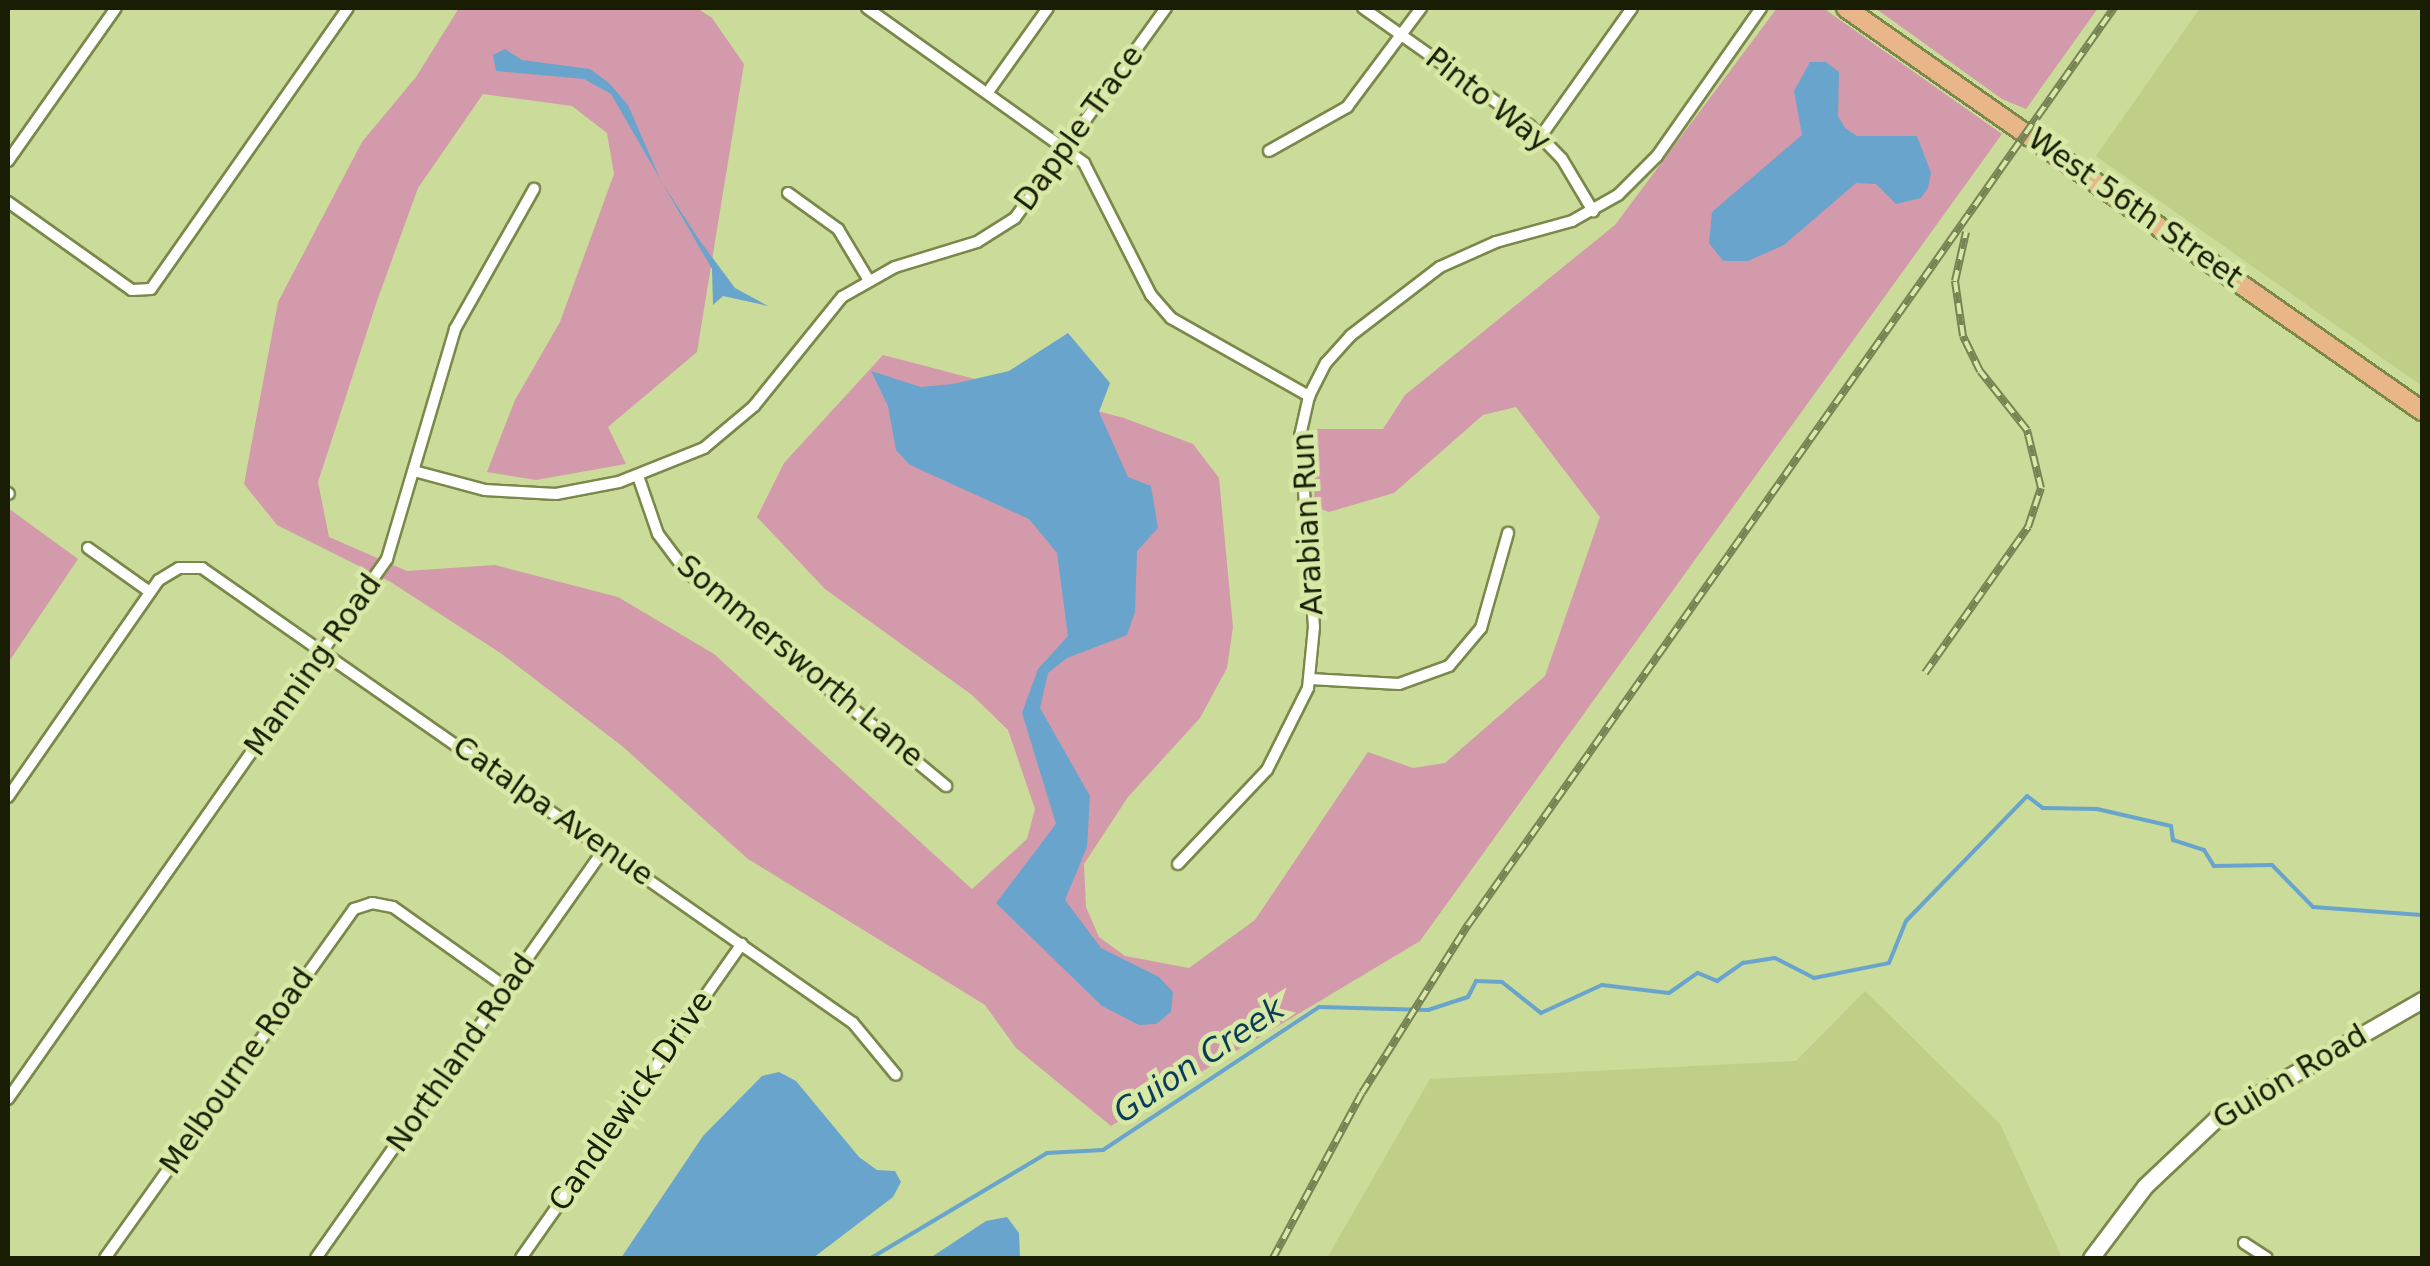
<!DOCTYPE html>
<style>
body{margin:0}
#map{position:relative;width:2430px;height:1266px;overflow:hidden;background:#cbdb99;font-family:"DejaVu Sans",sans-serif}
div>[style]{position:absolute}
.built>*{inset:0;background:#bfcf87}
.green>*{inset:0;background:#d29aab}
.water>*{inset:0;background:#69a4cd}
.stream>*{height:4px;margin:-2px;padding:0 2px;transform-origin:2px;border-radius:2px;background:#69a4cd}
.roads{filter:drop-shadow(2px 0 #7a884a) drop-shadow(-2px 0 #7a884a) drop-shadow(0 2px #7a884a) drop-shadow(0 -2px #7a884a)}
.street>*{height:10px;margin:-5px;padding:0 5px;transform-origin:5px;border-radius:5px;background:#fff}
.secondary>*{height:15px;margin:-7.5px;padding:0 7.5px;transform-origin:7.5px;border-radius:7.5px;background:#fff}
.primary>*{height:18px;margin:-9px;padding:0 9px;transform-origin:9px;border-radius:9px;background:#e8b688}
.rail>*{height:8px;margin-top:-4px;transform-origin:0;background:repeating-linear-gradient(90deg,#d8e8a6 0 11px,#788354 0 22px);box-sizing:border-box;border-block:2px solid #788354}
span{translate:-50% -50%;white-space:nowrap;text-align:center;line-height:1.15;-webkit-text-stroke:9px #d8e8a6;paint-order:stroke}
.street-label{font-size:30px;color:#181d04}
.water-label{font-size:32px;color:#0a3c58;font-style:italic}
.frame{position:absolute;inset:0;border:10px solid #181d04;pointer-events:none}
</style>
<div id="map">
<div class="built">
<i style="clip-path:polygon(2200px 8px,2422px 8px,2422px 386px,2096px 156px)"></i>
<i style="clip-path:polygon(1865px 991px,2000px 1124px,2062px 1258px,1327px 1258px,1430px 1079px,1796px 1061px)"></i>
</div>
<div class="green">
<i style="clip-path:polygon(459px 8px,697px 8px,712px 18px,744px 64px,697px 352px,608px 427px,626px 464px,536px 480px,487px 472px,515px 400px,560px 322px,614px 174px,607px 133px,572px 106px,483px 94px,418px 188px,377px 301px,318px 482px,329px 537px,407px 571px,495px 565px,618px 597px,714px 654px,972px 889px,1027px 839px,1035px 809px,1008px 730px,972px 695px,825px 589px,757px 517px,784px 463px,883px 355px,1124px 418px,1193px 444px,1219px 478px,1233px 627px,1227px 668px,1200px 718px,1128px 797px,1084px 864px,1086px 907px,1099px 937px,1125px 956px,1189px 968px,1255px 920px,1368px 752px,1413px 768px,1445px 763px,1545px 676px,1600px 517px,1516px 407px,1483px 415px,1394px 493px,1329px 512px,1314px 506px,1317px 429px,1383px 429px,1405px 395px,1615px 225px,1777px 8px,1823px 8px,2002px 134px,1420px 941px,1111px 1126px,1016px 1048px,985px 1005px,748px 859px,622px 746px,502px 654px,389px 581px,277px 525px,244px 484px,278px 302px,362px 142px,416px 77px)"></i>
<i style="clip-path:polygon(1875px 8px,2098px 8px,2026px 109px,2002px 99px)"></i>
<i style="clip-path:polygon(8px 508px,78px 559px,8px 663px)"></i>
</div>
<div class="water">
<i style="clip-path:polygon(505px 49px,522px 60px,590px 69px,609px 83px,628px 105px,661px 181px,700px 241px,735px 288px,768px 306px,723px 296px,713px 305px,712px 269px,611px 94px,584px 79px,496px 71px,493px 55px)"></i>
<i style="clip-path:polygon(1810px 62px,1826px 62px,1839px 72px,1838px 116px,1845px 128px,1857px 136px,1917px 136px,1931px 173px,1928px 188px,1921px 198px,1896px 204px,1876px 184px,1856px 183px,1784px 245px,1748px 261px,1723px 261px,1709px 243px,1712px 212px,1802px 135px,1794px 91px)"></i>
<i style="clip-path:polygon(1068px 333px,1110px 383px,1099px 412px,1128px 477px,1151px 486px,1158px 528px,1137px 551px,1135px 612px,1127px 635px,1067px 658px,1048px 673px,1040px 708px,1090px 796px,1087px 847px,1065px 900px,1101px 948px,1159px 977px,1173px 992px,1171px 1012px,1156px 1024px,1139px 1025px,1102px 1006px,996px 903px,1056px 824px,1022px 713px,1038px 669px,1068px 636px,1057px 553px,1029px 519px,910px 465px,896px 450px,888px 406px,871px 371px,921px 387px,953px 384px,1009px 371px)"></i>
<i style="clip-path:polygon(779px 1072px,796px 1081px,859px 1157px,877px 1170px,895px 1171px,901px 1182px,893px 1197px,813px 1258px,621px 1258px,703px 1136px,762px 1076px)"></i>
<i style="clip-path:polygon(1007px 1217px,1019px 1233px,1020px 1258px,930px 1258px,986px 1221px)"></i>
</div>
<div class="stream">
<i style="left:871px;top:1258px;width:205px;rotate:-30.8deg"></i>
<i style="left:1047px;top:1153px;width:56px;rotate:-3.1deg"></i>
<i style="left:1103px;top:1150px;width:259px;rotate:-33.5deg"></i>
<i style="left:1319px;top:1007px;width:109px;rotate:1.6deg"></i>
<i style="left:1428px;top:1010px;width:42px;rotate:-18deg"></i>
<i style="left:1468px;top:997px;width:18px;rotate:-63deg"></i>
<i style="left:1476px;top:981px;width:26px;rotate:2deg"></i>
<i style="left:1502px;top:982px;width:50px;rotate:38.5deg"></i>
<i style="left:1541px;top:1013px;width:67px;rotate:-24.7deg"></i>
<i style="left:1602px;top:985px;width:67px;rotate:6.8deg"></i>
<i style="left:1669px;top:993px;width:35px;rotate:-35deg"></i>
<i style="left:1698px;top:973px;width:21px;rotate:23deg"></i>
<i style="left:1717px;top:981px;width:32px;rotate:-35deg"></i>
<i style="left:1743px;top:963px;width:32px;rotate:-9deg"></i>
<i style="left:1775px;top:958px;width:44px;rotate:27.1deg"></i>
<i style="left:1814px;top:978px;width:76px;rotate:-11.3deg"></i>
<i style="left:1889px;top:963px;width:45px;rotate:-68deg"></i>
<i style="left:1906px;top:921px;width:174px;rotate:-45.9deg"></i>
<i style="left:2027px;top:796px;width:20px;rotate:37deg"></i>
<i style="left:2043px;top:808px;width:54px;rotate:1.1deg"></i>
<i style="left:2097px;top:809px;width:76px;rotate:12.9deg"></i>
<i style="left:2171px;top:826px;width:14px;rotate:82deg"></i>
<i style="left:2173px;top:840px;width:33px;rotate:18deg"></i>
<i style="left:2204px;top:850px;width:19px;rotate:58deg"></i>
<i style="left:2214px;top:866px;width:58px;rotate:-1deg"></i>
<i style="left:2272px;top:865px;width:59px;rotate:45.7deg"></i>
<i style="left:2313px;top:907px;width:109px;rotate:4.2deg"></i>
</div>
<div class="roads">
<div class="street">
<i style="left:867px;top:8px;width:267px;rotate:35.5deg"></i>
<i style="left:1084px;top:163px;width:148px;rotate:63.1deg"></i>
<i style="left:1151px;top:295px;width:30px;rotate:49deg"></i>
<i style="left:1171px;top:318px;width:159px;rotate:29.5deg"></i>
<i style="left:1363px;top:8px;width:204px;rotate:35.2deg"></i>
<i style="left:1530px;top:126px;width:46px;rotate:45.9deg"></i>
<i style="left:1562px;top:159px;width:61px;rotate:59.2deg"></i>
<i style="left:988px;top:92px;width:103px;rotate:-54.5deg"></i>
<i style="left:1541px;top:136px;width:157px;rotate:-54.6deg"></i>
<i style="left:1269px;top:151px;width:90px;rotate:-29.4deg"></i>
<i style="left:1347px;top:107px;width:124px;rotate:-53.2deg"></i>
<i style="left:8px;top:161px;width:187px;rotate:-54.8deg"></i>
<i style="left:788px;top:193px;width:62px;rotate:35.8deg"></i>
<i style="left:838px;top:229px;width:58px;rotate:59deg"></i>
<i style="left:8px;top:202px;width:152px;rotate:35.4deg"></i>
<i style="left:132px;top:290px;width:19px;rotate:-3deg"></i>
<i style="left:151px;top:289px;width:343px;rotate:-55deg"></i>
<i style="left:414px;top:471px;width:73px;rotate:15deg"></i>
<i style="left:485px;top:490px;width:71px;rotate:3.2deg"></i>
<i style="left:556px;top:494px;width:64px;rotate:-10.8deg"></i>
<i style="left:619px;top:482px;width:92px;rotate:-21.8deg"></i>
<i style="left:704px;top:448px;width:65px;rotate:-40deg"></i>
<i style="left:754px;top:406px;width:140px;rotate:-51.1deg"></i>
<i style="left:842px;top:297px;width:61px;rotate:-29.5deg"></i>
<i style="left:895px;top:267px;width:86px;rotate:-17deg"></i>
<i style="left:977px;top:242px;width:45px;rotate:-32.3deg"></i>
<i style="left:1015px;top:218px;width:259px;rotate:-54.3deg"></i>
<i style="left:638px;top:476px;width:61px;rotate:71deg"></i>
<i style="left:658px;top:534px;width:45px;rotate:53.1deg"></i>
<i style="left:685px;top:570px;width:339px;rotate:39.6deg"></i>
<i style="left:8px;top:493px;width:1px;rotate:45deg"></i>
<i style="left:88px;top:548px;width:76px;rotate:35.4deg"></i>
<i style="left:1310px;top:679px;width:89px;rotate:3.2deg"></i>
<i style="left:1399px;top:684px;width:53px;rotate:-19.8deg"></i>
<i style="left:1449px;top:666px;width:50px;rotate:-49.9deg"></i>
<i style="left:1481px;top:628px;width:99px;rotate:-74.1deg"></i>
<i style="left:8px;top:797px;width:264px;rotate:-55.2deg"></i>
<i style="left:159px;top:580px;width:23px;rotate:-31deg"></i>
<i style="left:179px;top:568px;width:23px"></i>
<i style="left:202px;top:568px;width:794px;rotate:34.95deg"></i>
<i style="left:853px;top:1023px;width:67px;rotate:50.4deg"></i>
<i style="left:1178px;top:864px;width:129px;rotate:-46.6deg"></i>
<i style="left:1267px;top:770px;width:92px;rotate:-63.4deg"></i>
<i style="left:1308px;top:688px;width:61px;rotate:-84.4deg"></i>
<i style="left:1314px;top:627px;width:192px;rotate:-94.2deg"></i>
<i style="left:1300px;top:436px;width:41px;rotate:-77.3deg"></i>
<i style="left:1309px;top:396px;width:37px;rotate:-63deg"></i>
<i style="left:1326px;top:363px;width:36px;rotate:-48deg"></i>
<i style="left:1350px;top:336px;width:113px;rotate:-37.5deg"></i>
<i style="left:1440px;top:267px;width:61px;rotate:-24.1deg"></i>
<i style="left:1496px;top:242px;width:79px;rotate:-15.4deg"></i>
<i style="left:1572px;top:221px;width:53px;rotate:-29.5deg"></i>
<i style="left:1618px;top:195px;width:55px;rotate:-45deg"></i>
<i style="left:1657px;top:156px;width:181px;rotate:-54.9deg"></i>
<i style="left:8px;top:1099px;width:660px;rotate:-54.94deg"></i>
<i style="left:387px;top:559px;width:240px;rotate:-73.5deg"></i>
<i style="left:455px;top:329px;width:161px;rotate:-60.6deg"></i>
<i style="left:2244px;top:1243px;width:27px;rotate:33deg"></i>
<i style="left:105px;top:1258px;width:429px;rotate:-54.5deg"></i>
<i style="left:354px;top:909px;width:19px;rotate:-18deg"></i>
<i style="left:372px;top:903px;width:21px;rotate:11deg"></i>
<i style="left:393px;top:907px;width:140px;rotate:35.4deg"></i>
<i style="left:316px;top:1258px;width:502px;rotate:-54.82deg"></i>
<i style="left:521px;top:1258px;width:384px;rotate:-54.9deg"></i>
</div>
<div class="secondary">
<i style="left:2091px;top:1258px;width:90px;rotate:-53.1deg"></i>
<i style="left:2145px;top:1186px;width:99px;rotate:-43.4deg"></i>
<i style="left:2217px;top:1118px;width:237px;rotate:-29.9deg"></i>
</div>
<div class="primary">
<i style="left:1846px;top:8px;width:703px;rotate:34.98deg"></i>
</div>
</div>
<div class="rail">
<i style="left:1925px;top:673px;width:179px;rotate:-54.8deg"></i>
<i style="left:2028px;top:527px;width:41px;rotate:-71.6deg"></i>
<i style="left:2041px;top:488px;width:60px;rotate:-103.6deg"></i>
<i style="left:2027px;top:430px;width:75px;rotate:-128.5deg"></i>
<i style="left:1980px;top:371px;width:39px;rotate:-116deg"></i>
<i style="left:1963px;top:336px;width:56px;rotate:-98.3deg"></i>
<i style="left:1955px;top:281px;width:50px;rotate:-77.3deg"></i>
<i style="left:1273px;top:1258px;width:187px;rotate:-61.7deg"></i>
<i style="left:1362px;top:1093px;width:199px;rotate:-57.8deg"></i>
<i style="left:1468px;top:925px;width:1122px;rotate:-54.84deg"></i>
</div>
<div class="street-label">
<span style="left:1488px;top:100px;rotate:38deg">Pinto Way</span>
<span style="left:1079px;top:128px;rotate:-54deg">Dapple Trace</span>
<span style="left:2135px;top:208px;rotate:35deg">West 56th Street</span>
<span style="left:1308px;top:524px;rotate:-93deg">Arabian Run</span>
<span style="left:800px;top:661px;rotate:40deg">Sommersworth Lane</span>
<span style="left:313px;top:665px;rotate:-55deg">Manning Road</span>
<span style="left:553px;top:811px;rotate:35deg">Catalpa Avenue</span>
<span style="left:461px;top:1053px;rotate:-55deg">Northland Road</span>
<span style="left:237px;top:1071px;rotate:-55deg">Melbourne Road</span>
<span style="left:2290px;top:1077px;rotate:-31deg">Guion Road</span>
<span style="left:631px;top:1101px;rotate:-55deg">Candlewick Drive</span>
</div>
<div class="water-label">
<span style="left:1199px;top:1060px;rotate:-34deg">Guion Creek</span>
</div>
<div class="frame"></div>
</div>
